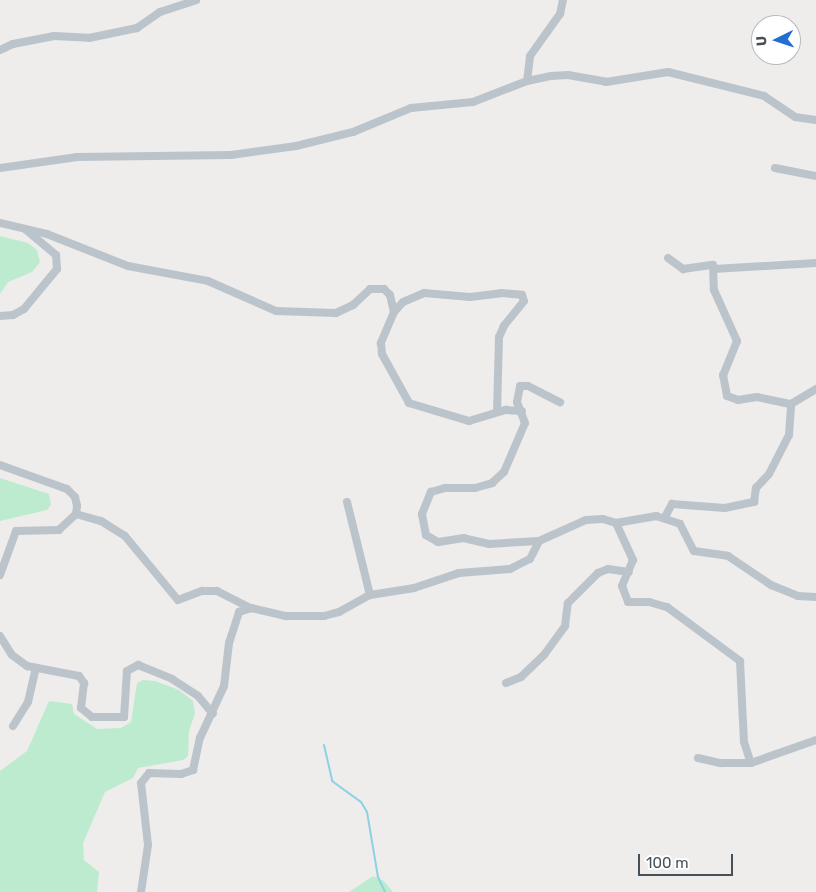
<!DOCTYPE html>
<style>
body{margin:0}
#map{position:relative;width:816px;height:892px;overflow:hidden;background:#efecec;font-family:Rubik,sans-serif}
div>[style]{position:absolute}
.green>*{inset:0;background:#bdebcf}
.stream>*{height:2px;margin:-1px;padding:0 1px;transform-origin:1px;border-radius:1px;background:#8cd2e5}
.street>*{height:8px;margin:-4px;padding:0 4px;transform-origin:4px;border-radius:4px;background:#bcc4cb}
span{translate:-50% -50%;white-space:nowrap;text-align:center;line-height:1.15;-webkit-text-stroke:4.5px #fff;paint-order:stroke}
.north{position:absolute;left:751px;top:15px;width:50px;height:50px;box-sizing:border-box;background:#fff;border:1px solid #b5b9bd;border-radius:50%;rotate:266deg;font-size:14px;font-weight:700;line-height:20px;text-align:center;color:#465059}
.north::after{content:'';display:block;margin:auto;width:18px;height:22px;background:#246ed1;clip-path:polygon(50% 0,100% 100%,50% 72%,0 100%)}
.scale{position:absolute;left:638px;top:854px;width:95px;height:22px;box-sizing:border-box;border:2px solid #465059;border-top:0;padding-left:6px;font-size:15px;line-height:18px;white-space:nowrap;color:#465059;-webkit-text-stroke:4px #fff;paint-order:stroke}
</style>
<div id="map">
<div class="green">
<i style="clip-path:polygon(0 236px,28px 243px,37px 250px,40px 262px,32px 272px,8px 282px,0 294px)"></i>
<i style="clip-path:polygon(0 478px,49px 494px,51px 505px,47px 510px,0 521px)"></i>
<i style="clip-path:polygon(143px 680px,155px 681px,179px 690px,193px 701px,195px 713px,189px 731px,188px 756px,183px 760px,138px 768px,133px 778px,105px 792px,83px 843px,84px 860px,99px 872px,97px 892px,0 892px,0 771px,27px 751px,49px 701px,72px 704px,74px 714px,97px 729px,121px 728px,131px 722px,137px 683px)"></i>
<i style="clip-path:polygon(373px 876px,384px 881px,393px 892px,349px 892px)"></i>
</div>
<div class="stream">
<i style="left:324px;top:745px;width:37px;rotate:77deg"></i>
<i style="left:332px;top:781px;width:36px;rotate:36deg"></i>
<i style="left:361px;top:802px;width:12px;rotate:59deg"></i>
<i style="left:367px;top:812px;width:66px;rotate:80.4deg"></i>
<i style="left:378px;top:877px;width:17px;rotate:65deg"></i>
</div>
<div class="street">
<i style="left:0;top:50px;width:14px;rotate:-25deg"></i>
<i style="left:13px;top:44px;width:42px;rotate:-11deg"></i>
<i style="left:54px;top:36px;width:35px;rotate:3deg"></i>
<i style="left:89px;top:38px;width:49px;rotate:-11.8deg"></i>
<i style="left:137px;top:28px;width:28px;rotate:-35deg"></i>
<i style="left:160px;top:12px;width:38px;rotate:-18deg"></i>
<i style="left:527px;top:81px;width:25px;rotate:-83deg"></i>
<i style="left:530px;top:56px;width:52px;rotate:-54.5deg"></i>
<i style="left:560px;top:14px;width:14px;rotate:-78deg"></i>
<i style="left:0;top:168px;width:78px;rotate:-8.1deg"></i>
<i style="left:77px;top:157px;width:154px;rotate:-0.7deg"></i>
<i style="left:231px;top:155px;width:66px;rotate:-7.9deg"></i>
<i style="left:296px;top:146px;width:59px;rotate:-13.8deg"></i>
<i style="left:353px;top:132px;width:63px;rotate:-22.5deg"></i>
<i style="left:411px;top:108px;width:62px;rotate:-5.5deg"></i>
<i style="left:473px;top:102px;width:58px;rotate:-21.3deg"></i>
<i style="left:527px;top:81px;width:25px;rotate:-12deg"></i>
<i style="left:551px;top:76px;width:17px;rotate:-3deg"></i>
<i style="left:568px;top:75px;width:39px;rotate:10deg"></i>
<i style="left:606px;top:82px;width:63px;rotate:-9.2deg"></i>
<i style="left:668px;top:72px;width:99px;rotate:14deg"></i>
<i style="left:764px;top:96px;width:37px;rotate:34deg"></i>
<i style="left:795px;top:117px;width:21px;rotate:8deg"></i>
<i style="left:775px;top:168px;width:42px;rotate:11deg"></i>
<i style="left:0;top:223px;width:48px;rotate:13.2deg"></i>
<i style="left:47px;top:234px;width:87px;rotate:21.6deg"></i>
<i style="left:128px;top:266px;width:81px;rotate:10.6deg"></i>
<i style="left:208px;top:281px;width:74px;rotate:23.8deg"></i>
<i style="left:276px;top:311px;width:60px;rotate:1.9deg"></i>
<i style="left:336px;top:313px;width:19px;rotate:-25deg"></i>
<i style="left:353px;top:305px;width:23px;rotate:-43deg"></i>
<i style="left:370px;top:289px;width:14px"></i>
<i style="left:384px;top:289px;width:8px;rotate:45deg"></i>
<i style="left:390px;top:295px;width:17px;rotate:77deg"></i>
<i style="left:394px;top:312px;width:34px;rotate:113deg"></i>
<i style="left:381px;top:343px;width:11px;rotate:85deg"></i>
<i style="left:382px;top:354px;width:56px;rotate:61.1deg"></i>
<i style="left:409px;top:403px;width:63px;rotate:16.7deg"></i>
<i style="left:469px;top:421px;width:39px;rotate:-17deg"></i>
<i style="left:506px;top:410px;width:16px;rotate:4deg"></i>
<i style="left:668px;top:258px;width:19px;rotate:36deg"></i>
<i style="left:683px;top:269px;width:30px;rotate:-8deg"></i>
<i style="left:713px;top:265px;width:25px;rotate:88deg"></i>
<i style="left:714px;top:290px;width:56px;rotate:65.7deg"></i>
<i style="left:737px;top:341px;width:37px;rotate:112deg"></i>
<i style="left:723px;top:375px;width:21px;rotate:79deg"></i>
<i style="left:727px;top:396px;width:12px;rotate:20deg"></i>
<i style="left:738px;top:400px;width:19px;rotate:-9deg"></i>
<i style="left:757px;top:397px;width:35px;rotate:12deg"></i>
<i style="left:714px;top:269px;width:102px;rotate:-3.4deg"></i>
<i style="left:394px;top:312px;width:13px;rotate:-48deg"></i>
<i style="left:403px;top:302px;width:23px;rotate:-23deg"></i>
<i style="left:424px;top:293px;width:46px;rotate:5deg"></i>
<i style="left:470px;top:297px;width:31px;rotate:-7deg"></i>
<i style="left:501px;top:293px;width:21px;rotate:5deg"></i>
<i style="left:522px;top:295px;width:6px;rotate:72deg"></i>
<i style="left:524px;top:301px;width:32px;rotate:129deg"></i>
<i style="left:504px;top:326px;width:12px;rotate:114deg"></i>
<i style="left:499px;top:337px;width:75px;rotate:91.5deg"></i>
<i style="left:0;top:316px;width:13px;rotate:-4deg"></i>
<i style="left:13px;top:315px;width:13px;rotate:-29deg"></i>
<i style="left:24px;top:309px;width:52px;rotate:-50.5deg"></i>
<i style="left:57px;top:269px;width:14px;rotate:-94deg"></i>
<i style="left:56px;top:255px;width:39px;rotate:-140deg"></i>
<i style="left:0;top:465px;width:71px;rotate:19.7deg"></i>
<i style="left:67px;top:489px;width:11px;rotate:45deg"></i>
<i style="left:75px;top:497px;width:9px;rotate:77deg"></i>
<i style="left:77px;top:506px;width:8px;rotate:97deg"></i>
<i style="left:76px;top:514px;width:23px;rotate:137deg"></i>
<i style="left:59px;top:530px;width:43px;rotate:178.7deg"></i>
<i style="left:16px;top:531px;width:47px;rotate:110deg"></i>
<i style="left:347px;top:502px;width:96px;rotate:76.1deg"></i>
<i style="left:370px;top:595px;width:45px;rotate:-9deg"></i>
<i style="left:414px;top:588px;width:47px;rotate:-18.4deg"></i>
<i style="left:459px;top:573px;width:51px;rotate:-4.5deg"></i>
<i style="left:510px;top:569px;width:22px;rotate:-27deg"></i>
<i style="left:530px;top:559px;width:20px;rotate:-63deg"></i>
<i style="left:539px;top:541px;width:51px;rotate:-24.1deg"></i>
<i style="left:586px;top:520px;width:17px;rotate:-3deg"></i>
<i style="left:603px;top:519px;width:14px;rotate:17deg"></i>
<i style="left:616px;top:523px;width:41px;rotate:-9.9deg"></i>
<i style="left:656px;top:516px;width:25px;rotate:18deg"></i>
<i style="left:680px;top:524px;width:30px;rotate:63deg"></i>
<i style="left:694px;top:551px;width:34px;rotate:8deg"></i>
<i style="left:728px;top:556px;width:52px;rotate:34deg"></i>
<i style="left:771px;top:585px;width:29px;rotate:22deg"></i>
<i style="left:798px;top:596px;width:18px;rotate:3deg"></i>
<i style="left:76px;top:514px;width:26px;rotate:16deg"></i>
<i style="left:101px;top:521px;width:28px;rotate:32deg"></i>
<i style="left:125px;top:536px;width:83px;rotate:50.4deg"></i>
<i style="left:178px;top:600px;width:26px;rotate:-21deg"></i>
<i style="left:202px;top:591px;width:15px"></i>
<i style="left:217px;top:591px;width:38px;rotate:27deg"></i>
<i style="left:665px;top:517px;width:15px;rotate:-62deg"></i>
<i style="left:672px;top:504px;width:53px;rotate:4.3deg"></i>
<i style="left:725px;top:508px;width:30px;rotate:-12deg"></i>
<i style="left:754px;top:502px;width:14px;rotate:-82deg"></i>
<i style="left:756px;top:488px;width:19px;rotate:-47deg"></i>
<i style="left:769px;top:474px;width:44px;rotate:-62.9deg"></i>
<i style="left:789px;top:435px;width:31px;rotate:-86deg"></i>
<i style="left:791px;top:404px;width:29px;rotate:-31deg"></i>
<i style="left:616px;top:523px;width:41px;rotate:65.3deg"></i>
<i style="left:633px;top:560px;width:28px;rotate:113deg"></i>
<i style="left:622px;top:586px;width:17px;rotate:69deg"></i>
<i style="left:628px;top:602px;width:21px"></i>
<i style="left:649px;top:602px;width:19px;rotate:16deg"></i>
<i style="left:667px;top:607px;width:91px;rotate:36.5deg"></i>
<i style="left:740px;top:661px;width:81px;rotate:87.2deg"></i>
<i style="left:744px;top:742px;width:22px;rotate:72deg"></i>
<i style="left:539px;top:541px;width:50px;rotate:176.6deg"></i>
<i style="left:489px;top:544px;width:26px;rotate:-167deg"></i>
<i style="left:464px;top:538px;width:26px;rotate:171deg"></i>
<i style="left:438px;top:542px;width:14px;rotate:-150deg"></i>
<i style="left:426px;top:535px;width:21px;rotate:-101deg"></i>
<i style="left:422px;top:514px;width:24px;rotate:-68deg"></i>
<i style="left:431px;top:492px;width:15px;rotate:-16deg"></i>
<i style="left:445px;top:488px;width:30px"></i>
<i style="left:475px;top:488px;width:18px;rotate:-16deg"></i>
<i style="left:492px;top:483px;width:16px;rotate:-43deg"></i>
<i style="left:504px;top:472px;width:53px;rotate:-66.8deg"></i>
<i style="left:525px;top:423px;width:22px;rotate:-111deg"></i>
<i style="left:517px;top:402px;width:16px;rotate:-79deg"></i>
<i style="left:520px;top:386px;width:8px"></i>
<i style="left:528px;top:386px;width:36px;rotate:27deg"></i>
<i style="left:0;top:636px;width:22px;rotate:58deg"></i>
<i style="left:12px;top:655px;width:19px;rotate:36deg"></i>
<i style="left:27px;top:666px;width:53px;rotate:10.9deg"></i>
<i style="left:79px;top:676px;width:9px;rotate:54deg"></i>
<i style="left:84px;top:683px;width:25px;rotate:97deg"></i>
<i style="left:81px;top:708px;width:14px;rotate:39deg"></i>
<i style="left:92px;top:717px;width:32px"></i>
<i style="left:124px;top:717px;width:46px;rotate:-86.3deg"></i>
<i style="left:127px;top:671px;width:13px;rotate:-29deg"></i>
<i style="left:138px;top:665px;width:37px;rotate:22deg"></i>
<i style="left:172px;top:679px;width:31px;rotate:33deg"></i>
<i style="left:198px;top:696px;width:23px;rotate:50deg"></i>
<i style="left:506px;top:683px;width:16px;rotate:-22deg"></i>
<i style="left:521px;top:677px;width:32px;rotate:-44deg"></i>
<i style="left:544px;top:655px;width:36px;rotate:-54deg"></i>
<i style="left:565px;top:626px;width:23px;rotate:-83deg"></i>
<i style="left:568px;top:603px;width:42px;rotate:-45deg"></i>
<i style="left:598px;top:573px;width:11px;rotate:-22deg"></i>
<i style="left:608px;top:569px;width:21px;rotate:8deg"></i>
<i style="left:13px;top:726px;width:28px;rotate:-58deg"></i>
<i style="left:28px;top:702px;width:35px;rotate:-77deg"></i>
<i style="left:698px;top:758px;width:23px;rotate:13deg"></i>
<i style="left:720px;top:763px;width:31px"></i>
<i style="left:751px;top:763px;width:69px;rotate:-19.5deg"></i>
<i style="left:141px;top:892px;width:48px;rotate:-81.5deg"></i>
<i style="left:148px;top:845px;width:62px;rotate:-96.4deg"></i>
<i style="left:141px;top:783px;width:13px;rotate:-51deg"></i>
<i style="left:149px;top:773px;width:32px;rotate:2deg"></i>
<i style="left:181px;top:774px;width:13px;rotate:-18deg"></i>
<i style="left:193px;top:770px;width:33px;rotate:-78deg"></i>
<i style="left:200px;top:738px;width:57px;rotate:-65.2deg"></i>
<i style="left:224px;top:686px;width:43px;rotate:-83.4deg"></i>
<i style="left:229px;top:643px;width:33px;rotate:-72deg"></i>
<i style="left:239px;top:612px;width:13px;rotate:-18deg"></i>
<i style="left:251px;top:608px;width:36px;rotate:13deg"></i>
<i style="left:286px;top:616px;width:38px"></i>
<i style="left:324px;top:616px;width:16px;rotate:-15deg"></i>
<i style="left:339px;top:612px;width:35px;rotate:-29deg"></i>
</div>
<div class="north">U</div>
<div class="scale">100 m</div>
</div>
